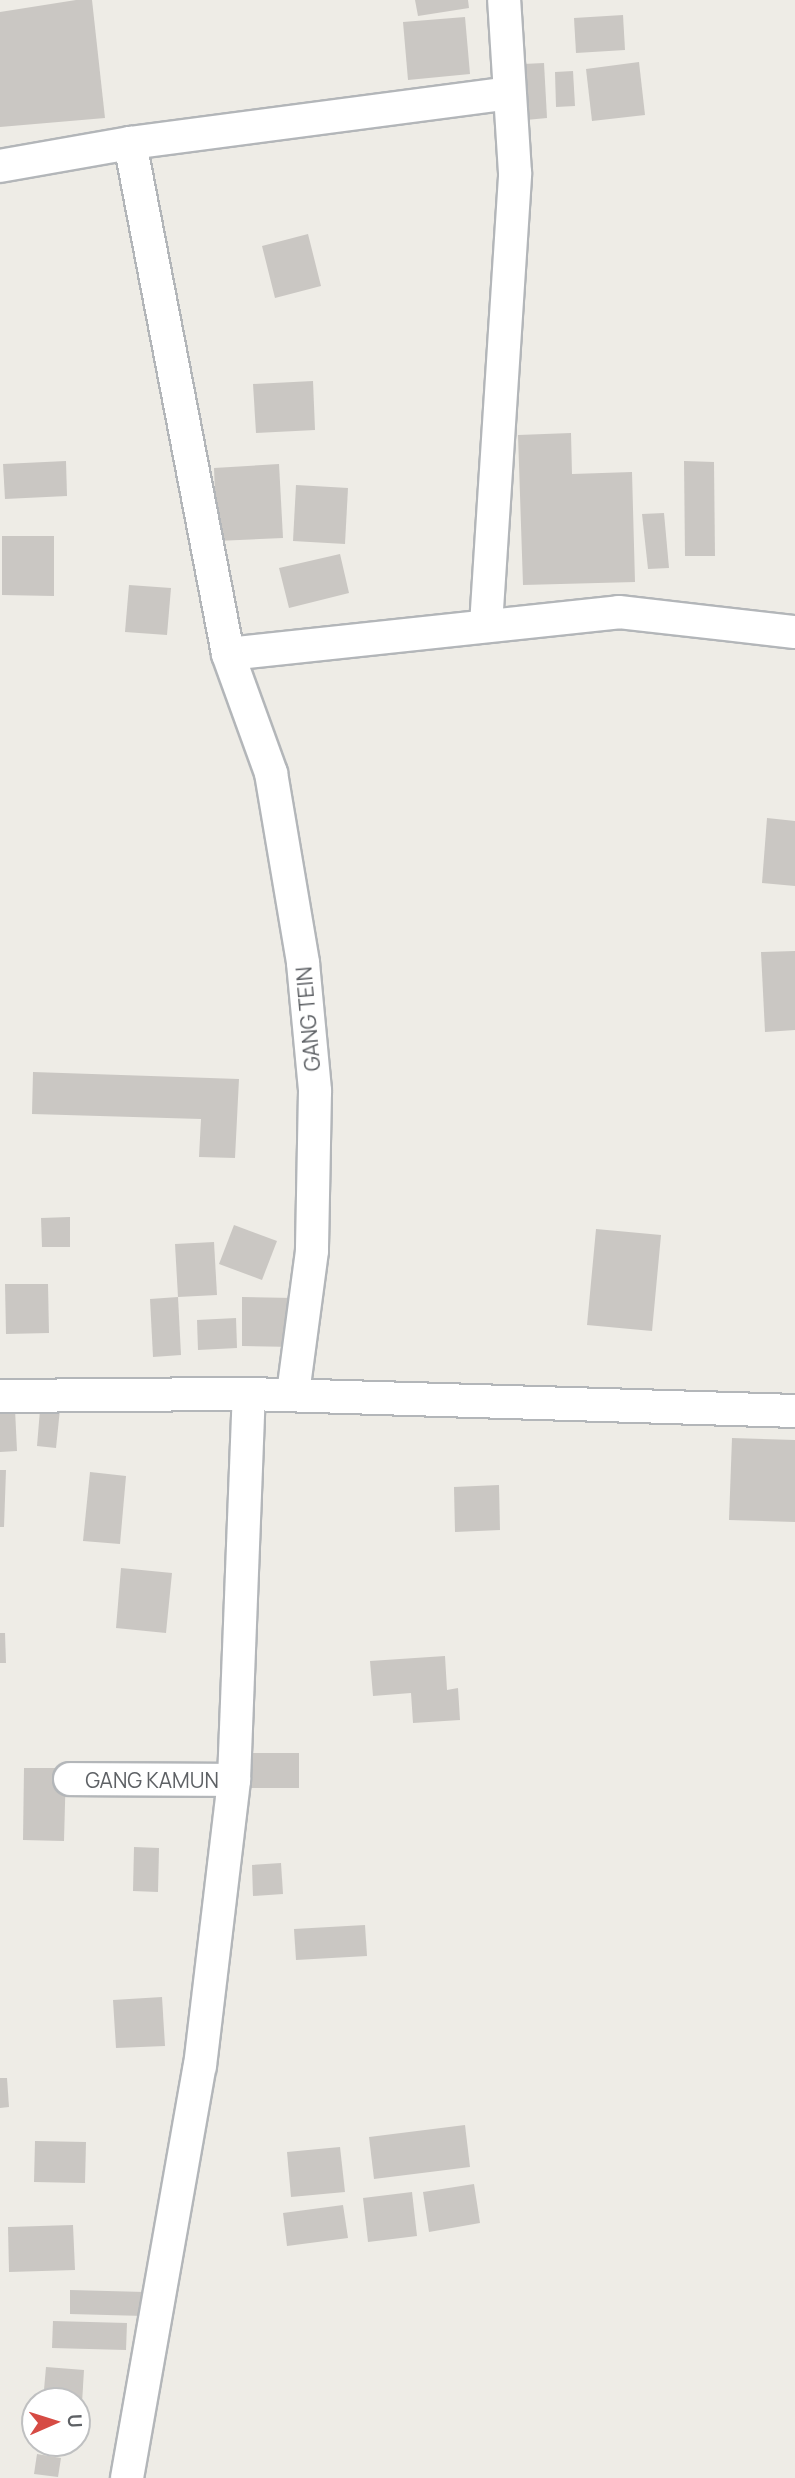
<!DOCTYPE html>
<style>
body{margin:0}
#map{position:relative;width:795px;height:2478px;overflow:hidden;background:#eeece6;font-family:Manrope,sans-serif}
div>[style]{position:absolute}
.building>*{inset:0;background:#cac7c3}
.roads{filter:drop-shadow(2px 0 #b3b6b9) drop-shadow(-2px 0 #b3b6b9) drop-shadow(0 2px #b3b6b9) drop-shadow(0 -2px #b3b6b9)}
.minor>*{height:32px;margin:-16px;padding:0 16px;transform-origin:16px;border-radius:16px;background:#fff}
span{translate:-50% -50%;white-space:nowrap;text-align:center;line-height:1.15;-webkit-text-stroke:6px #fff;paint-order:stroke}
.street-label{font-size:21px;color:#5e6165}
.north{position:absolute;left:21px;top:2387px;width:70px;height:70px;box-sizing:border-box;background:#fff;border:2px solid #bfc0c1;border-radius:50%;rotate:87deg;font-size:19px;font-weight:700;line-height:28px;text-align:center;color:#5e6165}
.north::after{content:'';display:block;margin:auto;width:24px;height:32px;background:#d64b44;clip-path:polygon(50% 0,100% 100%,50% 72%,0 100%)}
</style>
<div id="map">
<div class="building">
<i style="clip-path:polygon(76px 0,92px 0,105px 118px,0 127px,0 12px)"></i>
<i style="clip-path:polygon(415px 0,468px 0,469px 8px,418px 16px)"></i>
<i style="clip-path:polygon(623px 15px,625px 50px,576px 53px,574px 18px)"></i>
<i style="clip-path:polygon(465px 17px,470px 74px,408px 80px,403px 22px)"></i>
<i style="clip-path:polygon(639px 62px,645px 115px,592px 121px,586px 69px)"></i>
<i style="clip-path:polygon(544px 63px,547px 118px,526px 120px,523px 64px)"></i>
<i style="clip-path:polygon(573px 71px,575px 106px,556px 107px,555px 72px)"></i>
<i style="clip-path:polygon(308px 234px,321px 286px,275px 298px,262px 246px)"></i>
<i style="clip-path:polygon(313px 381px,315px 430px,256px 433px,253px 384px)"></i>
<i style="clip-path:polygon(571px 433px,572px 474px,632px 472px,635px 582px,523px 585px,518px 435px)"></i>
<i style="clip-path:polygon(66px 461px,67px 496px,5px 499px,3px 464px)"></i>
<i style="clip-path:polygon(684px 461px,714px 462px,715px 556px,685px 556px)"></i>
<i style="clip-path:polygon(279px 464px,283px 538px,217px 541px,214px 468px)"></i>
<i style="clip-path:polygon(296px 485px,348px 488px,345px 544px,293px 541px)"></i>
<i style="clip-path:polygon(664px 513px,669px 568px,648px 569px,642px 514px)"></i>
<i style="clip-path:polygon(2px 536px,54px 536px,54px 596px,2px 595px)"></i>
<i style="clip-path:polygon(340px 554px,349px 593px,289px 608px,279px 568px)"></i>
<i style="clip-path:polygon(129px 585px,171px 588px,167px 635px,125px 632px)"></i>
<i style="clip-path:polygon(767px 818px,795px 821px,795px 886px,762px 883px)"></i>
<i style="clip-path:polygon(795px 951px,795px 1030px,765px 1032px,761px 952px)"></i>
<i style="clip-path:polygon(33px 1072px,239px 1079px,235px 1158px,199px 1157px,201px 1119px,32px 1114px)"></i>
<i style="clip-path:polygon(70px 1217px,70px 1247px,42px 1247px,41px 1218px)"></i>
<i style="clip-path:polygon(234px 1225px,277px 1241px,262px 1280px,219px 1264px)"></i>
<i style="clip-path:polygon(596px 1229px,661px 1235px,652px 1331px,587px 1325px)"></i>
<i style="clip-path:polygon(214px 1242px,217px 1295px,178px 1297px,175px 1244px)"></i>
<i style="clip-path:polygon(5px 1284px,48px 1284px,49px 1333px,6px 1334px)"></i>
<i style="clip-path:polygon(178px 1297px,181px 1355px,153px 1357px,150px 1299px)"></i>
<i style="clip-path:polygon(242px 1297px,294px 1298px,293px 1347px,242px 1346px)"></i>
<i style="clip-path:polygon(236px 1318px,237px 1348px,198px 1350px,197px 1320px)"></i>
<i style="clip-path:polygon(41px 1398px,61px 1399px,56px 1448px,37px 1446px)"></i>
<i style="clip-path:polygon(0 1409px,15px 1409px,17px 1451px,0 1452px)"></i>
<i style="clip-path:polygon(732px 1438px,795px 1440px,795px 1522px,729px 1520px)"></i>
<i style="clip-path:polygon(0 1470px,6px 1470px,4px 1527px,0 1527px)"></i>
<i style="clip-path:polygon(90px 1472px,126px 1476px,120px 1544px,83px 1541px)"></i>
<i style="clip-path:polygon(499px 1485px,500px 1530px,455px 1532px,454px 1487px)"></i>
<i style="clip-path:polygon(121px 1568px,172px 1573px,166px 1633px,116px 1628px)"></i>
<i style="clip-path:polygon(0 1633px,5px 1633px,6px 1663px,0 1663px)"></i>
<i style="clip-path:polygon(445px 1656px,447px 1690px,458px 1688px,460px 1720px,413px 1723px,411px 1693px,373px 1696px,370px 1661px)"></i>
<i style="clip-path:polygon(251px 1753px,299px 1753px,299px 1788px,251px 1788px)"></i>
<i style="clip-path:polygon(24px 1768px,66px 1768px,64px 1841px,23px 1840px)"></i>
<i style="clip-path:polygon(134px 1847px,159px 1848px,158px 1892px,133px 1891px)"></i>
<i style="clip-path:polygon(281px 1863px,283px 1894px,253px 1896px,252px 1865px)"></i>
<i style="clip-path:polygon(365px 1925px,367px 1956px,296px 1960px,294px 1929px)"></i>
<i style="clip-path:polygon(162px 1997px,165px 2046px,116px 2048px,113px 2000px)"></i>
<i style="clip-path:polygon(0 2078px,7px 2078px,9px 2107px,0 2108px)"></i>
<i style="clip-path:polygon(465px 2125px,470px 2167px,374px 2179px,369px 2137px)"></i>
<i style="clip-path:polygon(35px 2141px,86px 2142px,85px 2183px,34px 2182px)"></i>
<i style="clip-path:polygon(340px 2147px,345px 2192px,291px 2197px,287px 2152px)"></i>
<i style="clip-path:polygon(474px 2184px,480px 2223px,429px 2232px,423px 2192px)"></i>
<i style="clip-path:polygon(412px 2192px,417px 2236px,368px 2242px,363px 2198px)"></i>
<i style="clip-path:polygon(343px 2205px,348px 2238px,287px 2246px,283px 2213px)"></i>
<i style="clip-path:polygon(73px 2225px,75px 2270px,9px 2272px,8px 2227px)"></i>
<i style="clip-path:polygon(70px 2290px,145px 2292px,144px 2316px,70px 2314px)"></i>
<i style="clip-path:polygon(53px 2321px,127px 2323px,126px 2350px,52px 2348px)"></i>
<i style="clip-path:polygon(46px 2367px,84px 2370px,82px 2403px,43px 2401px)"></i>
<i style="clip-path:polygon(34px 2410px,35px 2411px,35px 2443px,28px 2441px)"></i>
<i style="clip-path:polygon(43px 2443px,77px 2443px,75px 2451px)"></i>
<i style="clip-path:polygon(37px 2454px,61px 2458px,58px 2477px,34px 2474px)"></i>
</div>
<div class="roads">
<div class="minor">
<i style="left:130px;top:143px;width:382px;rotate:-7.5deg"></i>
<i style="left:0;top:166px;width:132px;rotate:-10deg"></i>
<i style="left:130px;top:143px;width:520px;rotate:79.14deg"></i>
<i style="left:228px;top:654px;width:127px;rotate:70.1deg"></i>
<i style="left:271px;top:773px;width:193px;rotate:80.4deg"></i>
<i style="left:303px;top:963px;width:129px;rotate:84.6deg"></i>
<i style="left:315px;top:1091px;width:160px;rotate:91.1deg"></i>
<i style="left:312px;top:1251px;width:143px;rotate:97.6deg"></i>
<i style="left:486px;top:625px;width:453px;rotate:-86.3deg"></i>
<i style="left:515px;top:173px;width:173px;rotate:-93.6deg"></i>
<i style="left:228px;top:654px;width:393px;rotate:-6.1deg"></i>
<i style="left:619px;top:612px;width:177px;rotate:6.5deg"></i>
<i style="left:0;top:1396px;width:249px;rotate:-0.5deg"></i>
<i style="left:70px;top:1779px;width:164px;rotate:0.3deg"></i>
<i style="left:127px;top:2478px;width:418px;rotate:-80deg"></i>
<i style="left:200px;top:2066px;width:288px;rotate:-83.2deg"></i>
<i style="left:234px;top:1780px;width:386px;rotate:-87.8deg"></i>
<i style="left:249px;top:1394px;width:546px;rotate:1.78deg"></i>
</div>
</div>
<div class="street-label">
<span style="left:308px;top:1019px;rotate:-95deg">GANG TEIN</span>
<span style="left:152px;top:1780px">GANG KAMUN</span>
</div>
<div class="north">U</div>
</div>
